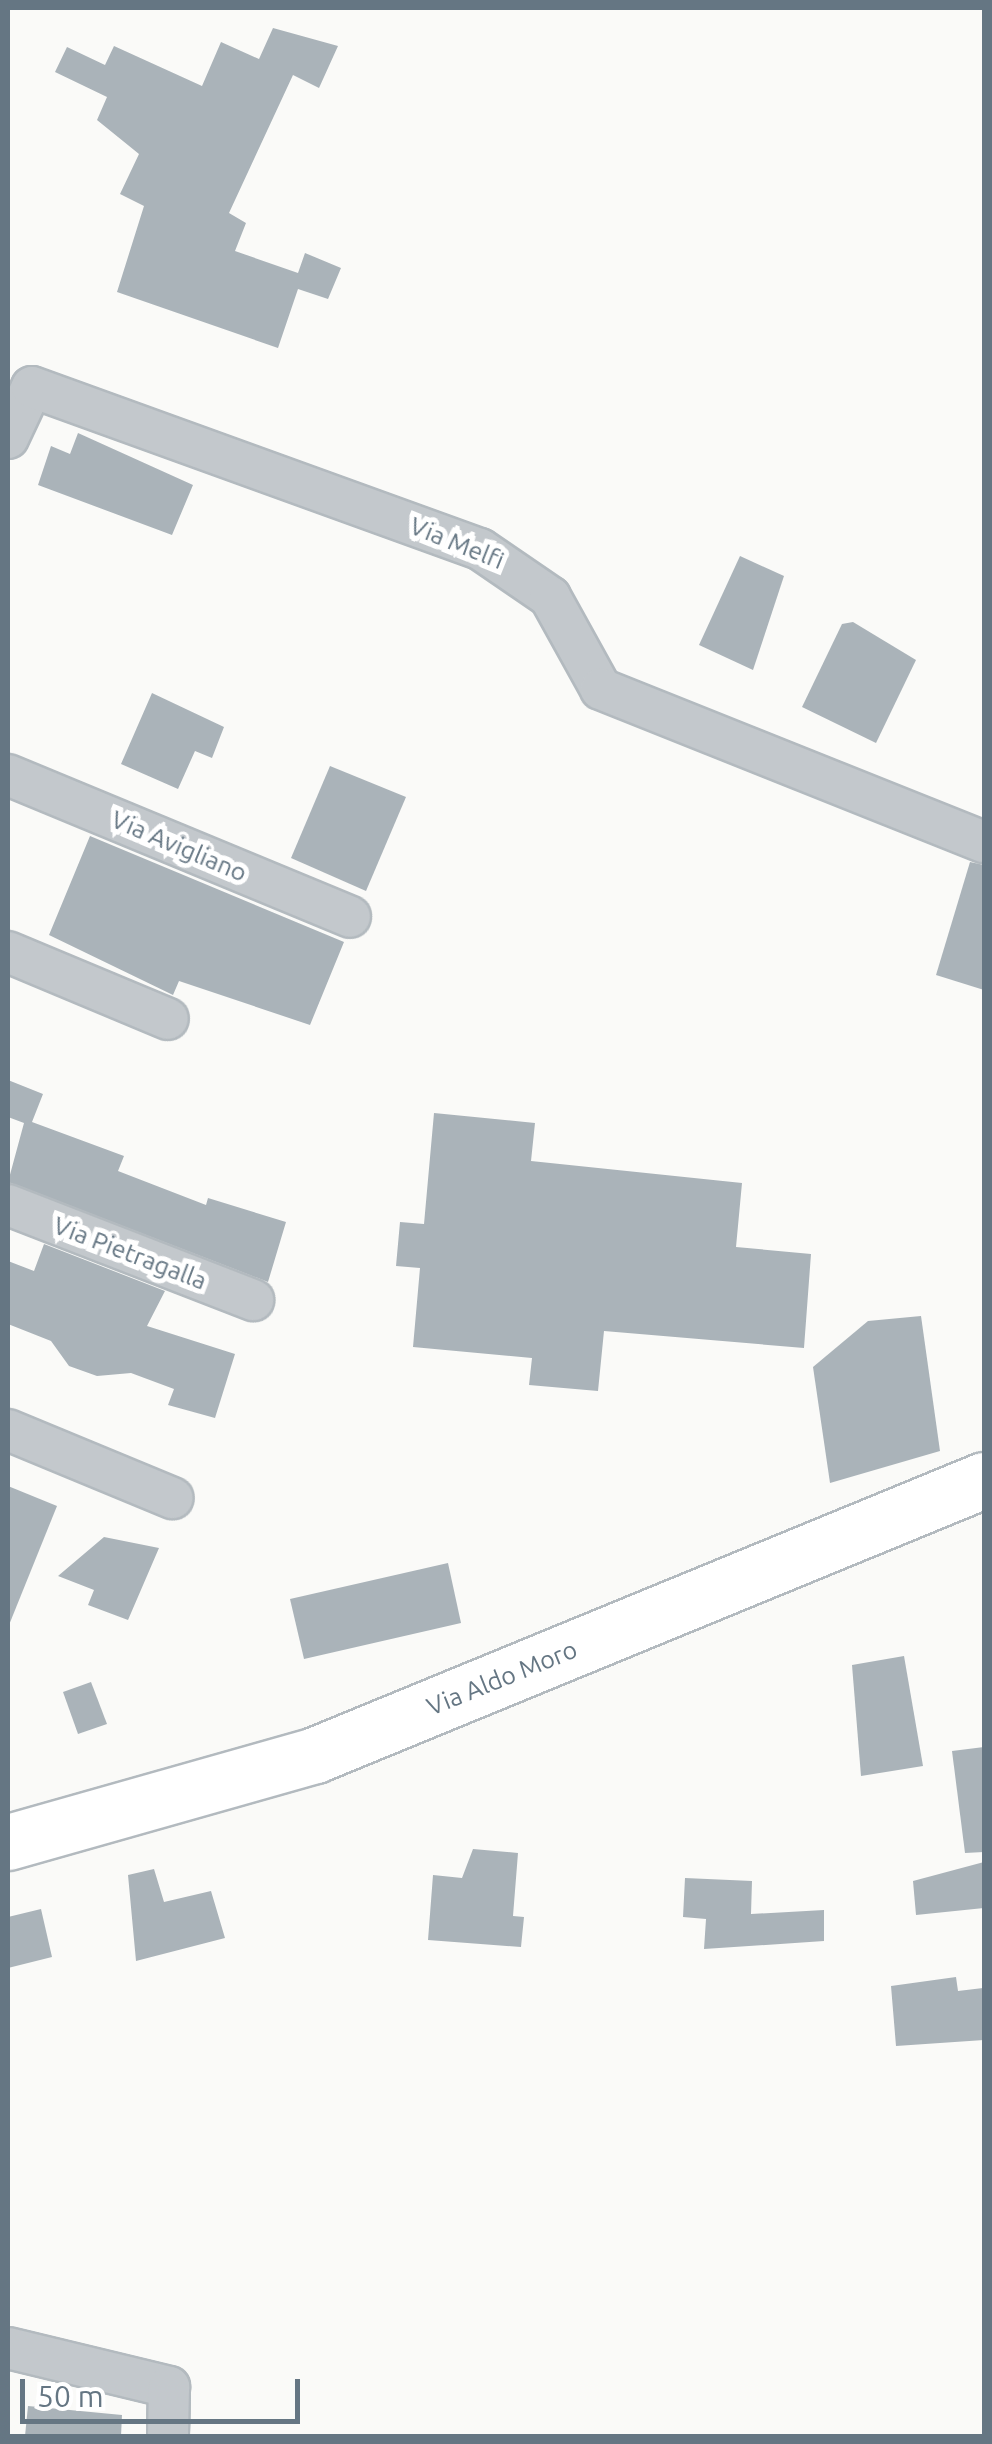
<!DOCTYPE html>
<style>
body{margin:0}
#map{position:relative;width:992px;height:2444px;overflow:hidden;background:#fafaf8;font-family:Ubuntu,sans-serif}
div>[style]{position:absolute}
.building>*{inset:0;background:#aab3b9}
.roads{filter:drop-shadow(2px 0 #b3babf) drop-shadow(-2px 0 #b3babf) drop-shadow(0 2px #b3babf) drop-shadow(0 -2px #b3babf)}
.street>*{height:40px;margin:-20px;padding:0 20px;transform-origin:20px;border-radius:20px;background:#c3c8cc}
.secondary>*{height:55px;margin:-27.5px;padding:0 27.5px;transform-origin:27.5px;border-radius:27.5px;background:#fff}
span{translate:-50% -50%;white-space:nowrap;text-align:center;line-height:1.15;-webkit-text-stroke:10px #fff;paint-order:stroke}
.street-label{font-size:25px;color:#657683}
.frame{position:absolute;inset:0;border:10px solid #657683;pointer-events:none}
.scale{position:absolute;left:20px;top:2379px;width:280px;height:45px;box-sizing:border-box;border:5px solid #657683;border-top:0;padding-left:12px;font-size:30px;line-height:35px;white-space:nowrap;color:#657683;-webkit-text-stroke:8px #fff;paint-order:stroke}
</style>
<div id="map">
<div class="building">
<i style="clip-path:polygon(273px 28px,338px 46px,319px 88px,293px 75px,229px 213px,246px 223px,235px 251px,298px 273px,305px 253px,341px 268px,328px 299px,298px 289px,278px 348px,117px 292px,144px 206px,120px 194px,139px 154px,97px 120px,107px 97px,55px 72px,67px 47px,105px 65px,114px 46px,202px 86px,221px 42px,259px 59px)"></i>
<i style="clip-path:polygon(78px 433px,193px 485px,172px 535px,38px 485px,51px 446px,70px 454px)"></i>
<i style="clip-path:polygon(740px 556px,784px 576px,753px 670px,699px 645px)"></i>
<i style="clip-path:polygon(853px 622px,916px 660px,876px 743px,802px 707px,842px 624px)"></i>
<i style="clip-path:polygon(152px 693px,224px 727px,212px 758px,195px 751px,178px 789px,121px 764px)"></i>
<i style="clip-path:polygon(330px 766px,406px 797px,366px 891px,291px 858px)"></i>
<i style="clip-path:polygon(90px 836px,344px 942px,310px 1025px,179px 981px,173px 995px,49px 935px)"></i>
<i style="clip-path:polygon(970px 862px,984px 865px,984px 990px,936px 975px)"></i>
<i style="clip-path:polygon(8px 1080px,43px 1094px,32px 1122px,124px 1156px,118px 1171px,206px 1205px,208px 1198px,286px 1222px,268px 1282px,8px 1182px,24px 1123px,8px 1117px)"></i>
<i style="clip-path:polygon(434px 1113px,535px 1123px,531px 1161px,742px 1183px,736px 1247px,811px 1254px,804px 1348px,604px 1331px,598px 1391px,529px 1385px,532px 1358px,413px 1347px,420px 1268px,396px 1266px,400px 1222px,424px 1224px)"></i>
<i style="clip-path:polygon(44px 1244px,165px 1291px,147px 1326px,235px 1354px,215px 1418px,168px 1405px,174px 1389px,131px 1373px,97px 1376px,69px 1366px,51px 1341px,8px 1324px,8px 1261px,34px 1271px)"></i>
<i style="clip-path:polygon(921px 1316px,940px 1451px,830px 1483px,813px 1367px,868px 1321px)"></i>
<i style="clip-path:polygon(8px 1486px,57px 1506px,9px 1625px,8px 1625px)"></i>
<i style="clip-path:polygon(104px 1537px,159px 1548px,128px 1620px,88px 1605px,94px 1590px,58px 1576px)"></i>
<i style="clip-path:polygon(448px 1563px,461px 1623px,304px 1659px,290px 1599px)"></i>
<i style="clip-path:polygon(904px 1656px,923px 1766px,861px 1776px,852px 1665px)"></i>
<i style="clip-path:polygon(91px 1682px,107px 1724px,78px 1734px,63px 1692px)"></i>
<i style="clip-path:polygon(984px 1747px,984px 1852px,965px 1853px,952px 1751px)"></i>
<i style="clip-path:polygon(473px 1849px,518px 1853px,513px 1916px,524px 1917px,521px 1947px,428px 1940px,433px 1875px,462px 1878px)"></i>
<i style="clip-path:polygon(984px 1862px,984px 1908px,916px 1915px,913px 1881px)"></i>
<i style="clip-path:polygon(154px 1869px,164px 1902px,211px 1891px,225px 1938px,136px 1961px,128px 1875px)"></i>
<i style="clip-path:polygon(685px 1878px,752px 1881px,751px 1914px,824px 1910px,824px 1941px,704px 1949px,706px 1919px,683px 1917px)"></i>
<i style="clip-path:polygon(41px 1909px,52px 1957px,8px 1968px,8px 1917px)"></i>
<i style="clip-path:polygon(956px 1977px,958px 1991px,983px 1988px,984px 2040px,896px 2046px,891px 1986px)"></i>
<i style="clip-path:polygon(28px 2406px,122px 2415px,121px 2436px,25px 2436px)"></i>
</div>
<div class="roads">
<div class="street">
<i style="left:8px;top:438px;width:56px;rotate:-64.8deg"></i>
<i style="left:32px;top:387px;width:476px;rotate:19.9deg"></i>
<i style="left:480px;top:549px;width:85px;rotate:34.4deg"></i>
<i style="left:550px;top:597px;width:105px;rotate:61deg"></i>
<i style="left:601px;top:689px;width:412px;rotate:21.8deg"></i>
<i style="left:8px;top:775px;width:370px;rotate:22.5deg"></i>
<i style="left:8px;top:952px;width:173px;rotate:22.7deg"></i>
<i style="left:8px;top:1205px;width:263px;rotate:21.2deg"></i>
<i style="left:8px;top:1430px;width:178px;rotate:22.5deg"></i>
<i style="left:8px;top:2348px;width:166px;rotate:13.6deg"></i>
<i style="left:169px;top:2387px;width:49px;rotate:91.2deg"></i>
</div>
<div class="secondary">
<i style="left:8px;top:1842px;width:319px;rotate:-15.8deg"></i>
<i style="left:315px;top:1755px;width:723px;rotate:-22.35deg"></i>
</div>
</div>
<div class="street-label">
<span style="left:457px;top:543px;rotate:22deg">Via Melfi</span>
<span style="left:179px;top:846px;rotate:23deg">Via Avigliano</span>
<span style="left:130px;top:1253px;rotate:21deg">Via Pietragalla</span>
<span style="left:502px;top:1678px;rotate:-22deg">Via Aldo Moro</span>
</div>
<div class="frame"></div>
<div class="scale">50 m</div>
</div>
